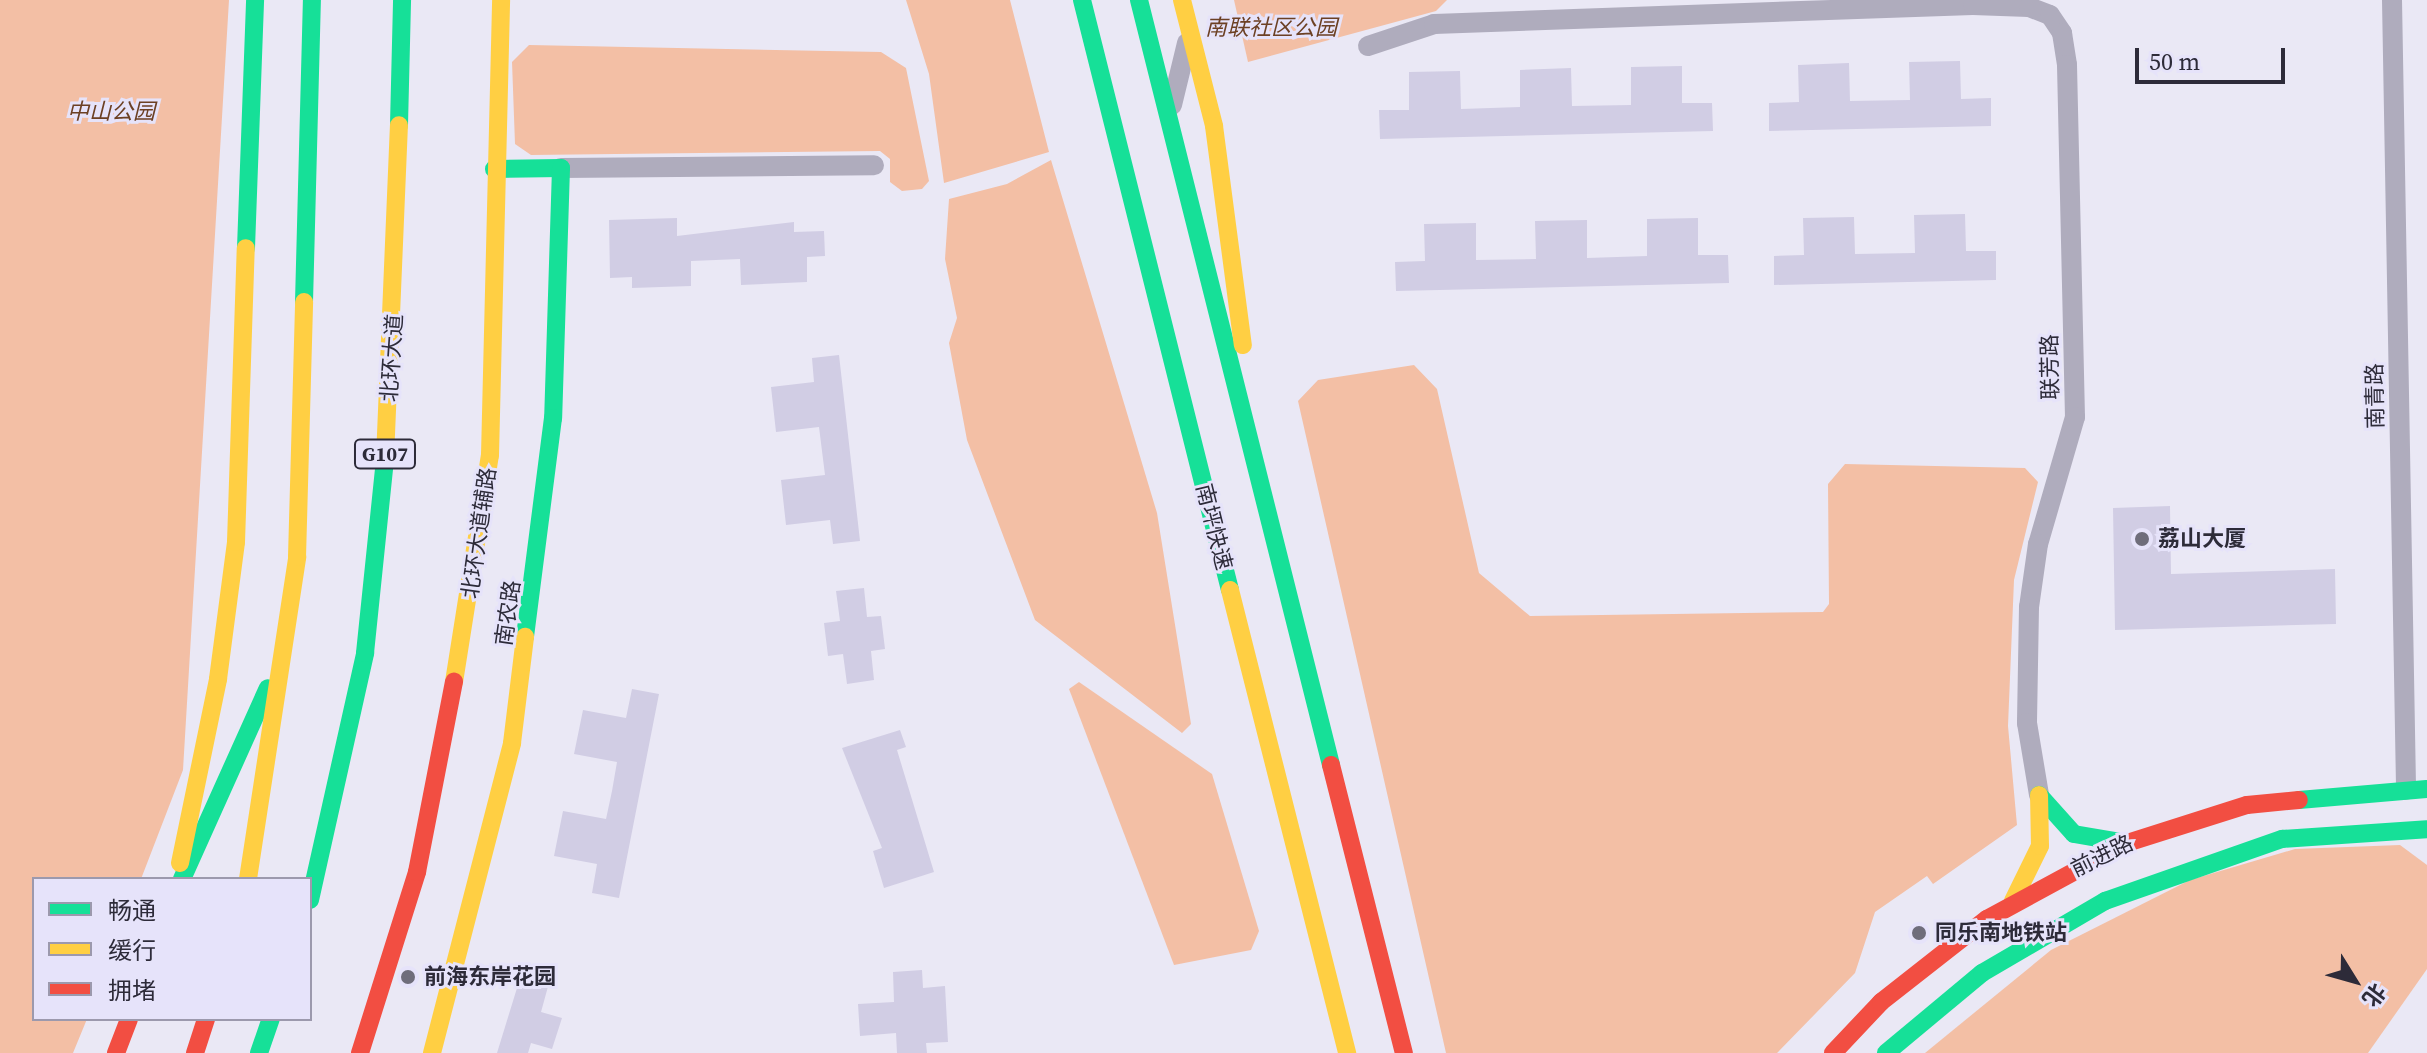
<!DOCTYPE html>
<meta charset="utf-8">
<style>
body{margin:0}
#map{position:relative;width:2427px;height:1053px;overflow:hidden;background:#eae8f5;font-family:"Source Serif 4","Noto Sans SC",serif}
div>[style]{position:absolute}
.green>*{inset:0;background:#f3bfa5}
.building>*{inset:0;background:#d1cde4}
.street>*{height:20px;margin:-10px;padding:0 10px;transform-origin:10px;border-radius:10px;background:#afacbd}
.fast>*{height:18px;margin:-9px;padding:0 9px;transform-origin:9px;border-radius:9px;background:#16e098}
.slow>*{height:18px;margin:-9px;padding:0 9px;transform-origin:9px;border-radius:9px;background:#ffcf43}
.jam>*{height:18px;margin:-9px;padding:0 9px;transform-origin:9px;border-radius:9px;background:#f24e42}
.dots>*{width:22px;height:22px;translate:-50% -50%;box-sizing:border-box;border:4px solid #e6e3fa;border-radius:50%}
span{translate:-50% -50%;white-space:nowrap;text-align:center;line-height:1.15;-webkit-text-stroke:6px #e6e3fa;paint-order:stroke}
.shield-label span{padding:2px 6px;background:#e6e3fa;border:2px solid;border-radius:6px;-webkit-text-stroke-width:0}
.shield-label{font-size:20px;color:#2d2b39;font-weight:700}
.park-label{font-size:22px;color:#6c4024;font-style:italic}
.street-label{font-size:22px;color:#2d2b39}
.poi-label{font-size:22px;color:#2d2b39;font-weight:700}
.left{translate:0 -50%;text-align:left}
.legend{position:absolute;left:32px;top:877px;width:280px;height:144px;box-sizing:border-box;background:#e6e3fa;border:2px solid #9c99ad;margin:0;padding:10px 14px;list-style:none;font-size:24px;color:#2d2b39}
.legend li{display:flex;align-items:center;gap:16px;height:40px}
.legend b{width:40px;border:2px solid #9c99ad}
.north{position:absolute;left:2315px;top:941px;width:80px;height:80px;-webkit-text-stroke:6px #e6e3fa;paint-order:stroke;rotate:127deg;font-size:22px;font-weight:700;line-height:32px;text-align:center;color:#2d2b39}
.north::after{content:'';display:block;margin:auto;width:28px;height:36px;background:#2d2b39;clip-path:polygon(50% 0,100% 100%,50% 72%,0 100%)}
.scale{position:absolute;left:2135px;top:48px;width:150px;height:36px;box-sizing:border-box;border:4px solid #2d2b39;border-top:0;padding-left:10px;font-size:24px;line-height:28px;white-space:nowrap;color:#2d2b39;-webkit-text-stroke:6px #e6e3fa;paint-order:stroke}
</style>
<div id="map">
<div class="green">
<i style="clip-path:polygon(0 0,229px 0,183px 770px,141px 879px,34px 879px,34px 1019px,87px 1019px,73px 1053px,0 1053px)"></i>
<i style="clip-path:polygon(906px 0,1010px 0,1049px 152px,944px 183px,929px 74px)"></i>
<i style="clip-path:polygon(1234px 0,1447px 0,1436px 11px,1248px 62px)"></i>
<i style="clip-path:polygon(529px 45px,881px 52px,906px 68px,929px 181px,922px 189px,902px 191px,890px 182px,890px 159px,880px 151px,531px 155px,515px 144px,512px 62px)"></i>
<i style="clip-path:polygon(1051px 160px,1157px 513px,1191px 724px,1182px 733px,1035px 620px,967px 440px,949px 343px,957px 318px,945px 259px,949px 199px,1007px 184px)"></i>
<i style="clip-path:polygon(1414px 365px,1437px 389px,1479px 573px,1530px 616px,1823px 612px,1829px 604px,1828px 484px,1845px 464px,2025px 468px,2038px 482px,2014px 580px,2008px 726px,2017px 825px,1933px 884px,1927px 876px,1875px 912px,1855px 973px,1777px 1053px,1446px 1053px,1298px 401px,1318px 380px)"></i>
<i style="clip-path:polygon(1079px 682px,1212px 774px,1259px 931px,1251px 950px,1174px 965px,1069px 689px)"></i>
<i style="clip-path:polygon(2400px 845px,2427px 865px,2427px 969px,2368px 1053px,1925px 1053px,2051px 950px,2190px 880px,2295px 849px)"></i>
</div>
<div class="building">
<i style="clip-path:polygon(1960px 61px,1961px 99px,1991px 98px,1991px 126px,1769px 131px,1769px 103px,1799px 102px,1798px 65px,1849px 63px,1850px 101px,1910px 100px,1909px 62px)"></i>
<i style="clip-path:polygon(1682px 66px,1682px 103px,1712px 103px,1713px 131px,1380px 139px,1379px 110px,1409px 110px,1409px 72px,1460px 71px,1461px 109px,1520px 107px,1520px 70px,1571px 68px,1572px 106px,1631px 105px,1631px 67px)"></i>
<i style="clip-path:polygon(1965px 214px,1966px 251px,1996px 251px,1996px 280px,1774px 285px,1774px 256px,1804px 255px,1803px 218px,1854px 217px,1855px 254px,1915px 253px,1914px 215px)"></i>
<i style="clip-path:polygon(677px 218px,677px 236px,794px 222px,794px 232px,824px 231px,825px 256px,807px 257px,807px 282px,741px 285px,740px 259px,691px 261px,691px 286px,632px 288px,632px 277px,610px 278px,609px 220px)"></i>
<i style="clip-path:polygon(1698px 218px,1698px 255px,1728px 255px,1729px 283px,1396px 291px,1395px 262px,1425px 261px,1424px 224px,1476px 223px,1476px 260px,1536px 259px,1535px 221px,1587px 220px,1587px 258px,1647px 256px,1647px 219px)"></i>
<i style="clip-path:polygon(839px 355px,860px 541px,833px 544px,830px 520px,786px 525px,781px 480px,825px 475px,819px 427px,776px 432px,771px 387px,814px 382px,812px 358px)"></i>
<i style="clip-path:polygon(2170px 506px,2171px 574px,2335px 569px,2336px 624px,2115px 630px,2113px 508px)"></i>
<i style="clip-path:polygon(864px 588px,867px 617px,881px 616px,885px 649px,871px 651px,874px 680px,847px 684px,843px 654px,828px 656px,824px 623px,840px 621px,836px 591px)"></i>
<i style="clip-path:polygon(632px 689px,659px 694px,619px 898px,592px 893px,597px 864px,554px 856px,563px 811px,606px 819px,612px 791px,617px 762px,574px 754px,583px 710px,626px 718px)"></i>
<i style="clip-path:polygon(900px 730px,906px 747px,897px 750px,934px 872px,884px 888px,873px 851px,882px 848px,842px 748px)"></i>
<i style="clip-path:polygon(922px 970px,923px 988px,945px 986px,948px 1042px,926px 1043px,927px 1053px,897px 1053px,896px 1033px,860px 1036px,858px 1004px,894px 1002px,893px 972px)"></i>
<i style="clip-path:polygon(521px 975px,549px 983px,541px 1012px,562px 1018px,552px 1049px,531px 1043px,528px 1053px,497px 1053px)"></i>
</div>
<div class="street">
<i style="left:2392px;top:0;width:790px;rotate:88.98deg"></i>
<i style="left:1368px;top:46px;width:70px;rotate:-18.4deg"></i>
<i style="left:1434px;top:24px;width:539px;rotate:-2.02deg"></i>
<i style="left:1973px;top:5px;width:56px;rotate:2deg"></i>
<i style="left:2029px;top:7px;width:22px;rotate:21deg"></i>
<i style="left:2050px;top:15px;width:22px;rotate:56deg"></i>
<i style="left:2062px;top:33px;width:32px;rotate:81deg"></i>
<i style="left:2067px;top:65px;width:352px;rotate:88.7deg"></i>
<i style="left:2075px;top:417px;width:132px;rotate:106.2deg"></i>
<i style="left:2038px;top:544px;width:64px;rotate:98.1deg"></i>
<i style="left:2029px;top:607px;width:116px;rotate:91deg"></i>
<i style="left:2027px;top:723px;width:73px;rotate:80.5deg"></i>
<i style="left:1172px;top:105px;width:64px;rotate:-76.4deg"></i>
<i style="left:561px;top:168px;width:313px;rotate:-0.5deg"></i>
</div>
<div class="fast">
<i style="left:1082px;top:0;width:608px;rotate:75.92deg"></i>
<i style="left:1139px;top:0;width:789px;rotate:75.91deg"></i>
<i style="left:399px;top:125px;width:125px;rotate:-88.6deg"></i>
<i style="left:494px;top:169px;width:67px;rotate:-0.9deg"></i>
<i style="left:561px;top:168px;width:250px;rotate:91.8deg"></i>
<i style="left:553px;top:418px;width:221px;rotate:97.3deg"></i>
<i style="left:246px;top:248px;width:248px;rotate:-87.9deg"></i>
<i style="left:304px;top:302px;width:302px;rotate:-88.5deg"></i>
<i style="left:2039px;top:795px;width:52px;rotate:48.1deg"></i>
<i style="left:2074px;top:834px;width:54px;rotate:9.6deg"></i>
<i style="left:2299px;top:800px;width:128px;rotate:-4.9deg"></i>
<i style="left:182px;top:879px;width:209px;rotate:-65.8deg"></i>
<i style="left:310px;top:900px;width:253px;rotate:-77.4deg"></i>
<i style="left:365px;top:653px;width:196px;rotate:-84.1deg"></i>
<i style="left:259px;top:1053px;width:36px;rotate:-71deg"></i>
<i style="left:1886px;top:1053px;width:125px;rotate:-39.8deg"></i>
<i style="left:1982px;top:973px;width:143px;rotate:-30.3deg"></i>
<i style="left:2105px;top:901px;width:188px;rotate:-19.3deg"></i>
<i style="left:2282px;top:839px;width:145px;rotate:-3.9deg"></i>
</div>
<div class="slow">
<i style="left:1182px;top:0;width:130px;rotate:75.7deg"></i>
<i style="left:1214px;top:126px;width:221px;rotate:82.5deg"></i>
<i style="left:385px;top:458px;width:333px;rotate:-87.6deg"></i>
<i style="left:1230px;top:590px;width:478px;rotate:75.8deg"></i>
<i style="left:454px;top:682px;width:230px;rotate:-81deg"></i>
<i style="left:490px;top:455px;width:455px;rotate:-88.6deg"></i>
<i style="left:180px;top:863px;width:188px;rotate:-78.3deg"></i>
<i style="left:218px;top:679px;width:138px;rotate:-82.5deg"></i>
<i style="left:236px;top:542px;width:294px;rotate:-88.1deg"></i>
<i style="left:248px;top:879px;width:326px;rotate:-81.3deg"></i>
<i style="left:297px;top:557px;width:255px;rotate:-88.4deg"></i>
<i style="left:2013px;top:901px;width:61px;rotate:-63.9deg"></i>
<i style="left:2040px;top:846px;width:51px;rotate:-91.1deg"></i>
<i style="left:432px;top:1053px;width:320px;rotate:-75.5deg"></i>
<i style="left:512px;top:743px;width:107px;rotate:-83deg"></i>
</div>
<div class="jam">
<i style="left:1331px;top:765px;width:297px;rotate:75.8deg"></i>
<i style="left:116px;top:1053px;width:36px;rotate:-69deg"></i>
<i style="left:195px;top:1053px;width:36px;rotate:-72deg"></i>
<i style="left:360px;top:1053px;width:190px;rotate:-72.5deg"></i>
<i style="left:417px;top:872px;width:194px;rotate:-79deg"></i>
<i style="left:1833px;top:1053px;width:70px;rotate:-46.7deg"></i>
<i style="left:1881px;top:1002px;width:135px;rotate:-38.1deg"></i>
<i style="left:1987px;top:919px;width:159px;rotate:-28.5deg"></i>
<i style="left:2127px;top:843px;width:126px;rotate:-17.6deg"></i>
<i style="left:2247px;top:805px;width:52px;rotate:-5.5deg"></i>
</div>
<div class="dots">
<i style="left:2142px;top:539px;background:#6f6d7b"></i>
<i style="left:1919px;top:933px;background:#6f6d7b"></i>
<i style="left:408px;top:977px;background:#6f6d7b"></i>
</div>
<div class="shield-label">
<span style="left:385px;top:454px">G107</span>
</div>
<div class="park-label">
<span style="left:1271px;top:28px">南联社区公园</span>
<span style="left:111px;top:112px">中山公园</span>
</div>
<div class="street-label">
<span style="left:392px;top:358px;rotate:-86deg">北环大道</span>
<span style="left:2050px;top:367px;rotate:-91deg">联芳路</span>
<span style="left:2375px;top:396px;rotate:-91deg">南青路</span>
<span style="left:1214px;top:527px;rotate:76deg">南坪快速</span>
<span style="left:479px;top:533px;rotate:-82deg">北环大道辅路</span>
<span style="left:508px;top:613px;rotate:-82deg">南农路</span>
<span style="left:2102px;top:856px;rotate:-26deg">前进路</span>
</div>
<div class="poi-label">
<span class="left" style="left:2158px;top:539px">荔山大厦</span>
<span class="left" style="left:1935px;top:933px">同乐南地铁站</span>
<span class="left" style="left:424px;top:977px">前海东岸花园</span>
</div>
<ul class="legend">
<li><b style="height:10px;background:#16e098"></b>畅通</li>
<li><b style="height:10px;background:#ffcf43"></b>缓行</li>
<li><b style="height:10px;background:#f24e42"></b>拥堵</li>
</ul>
<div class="north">北</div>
<div class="scale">50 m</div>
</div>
